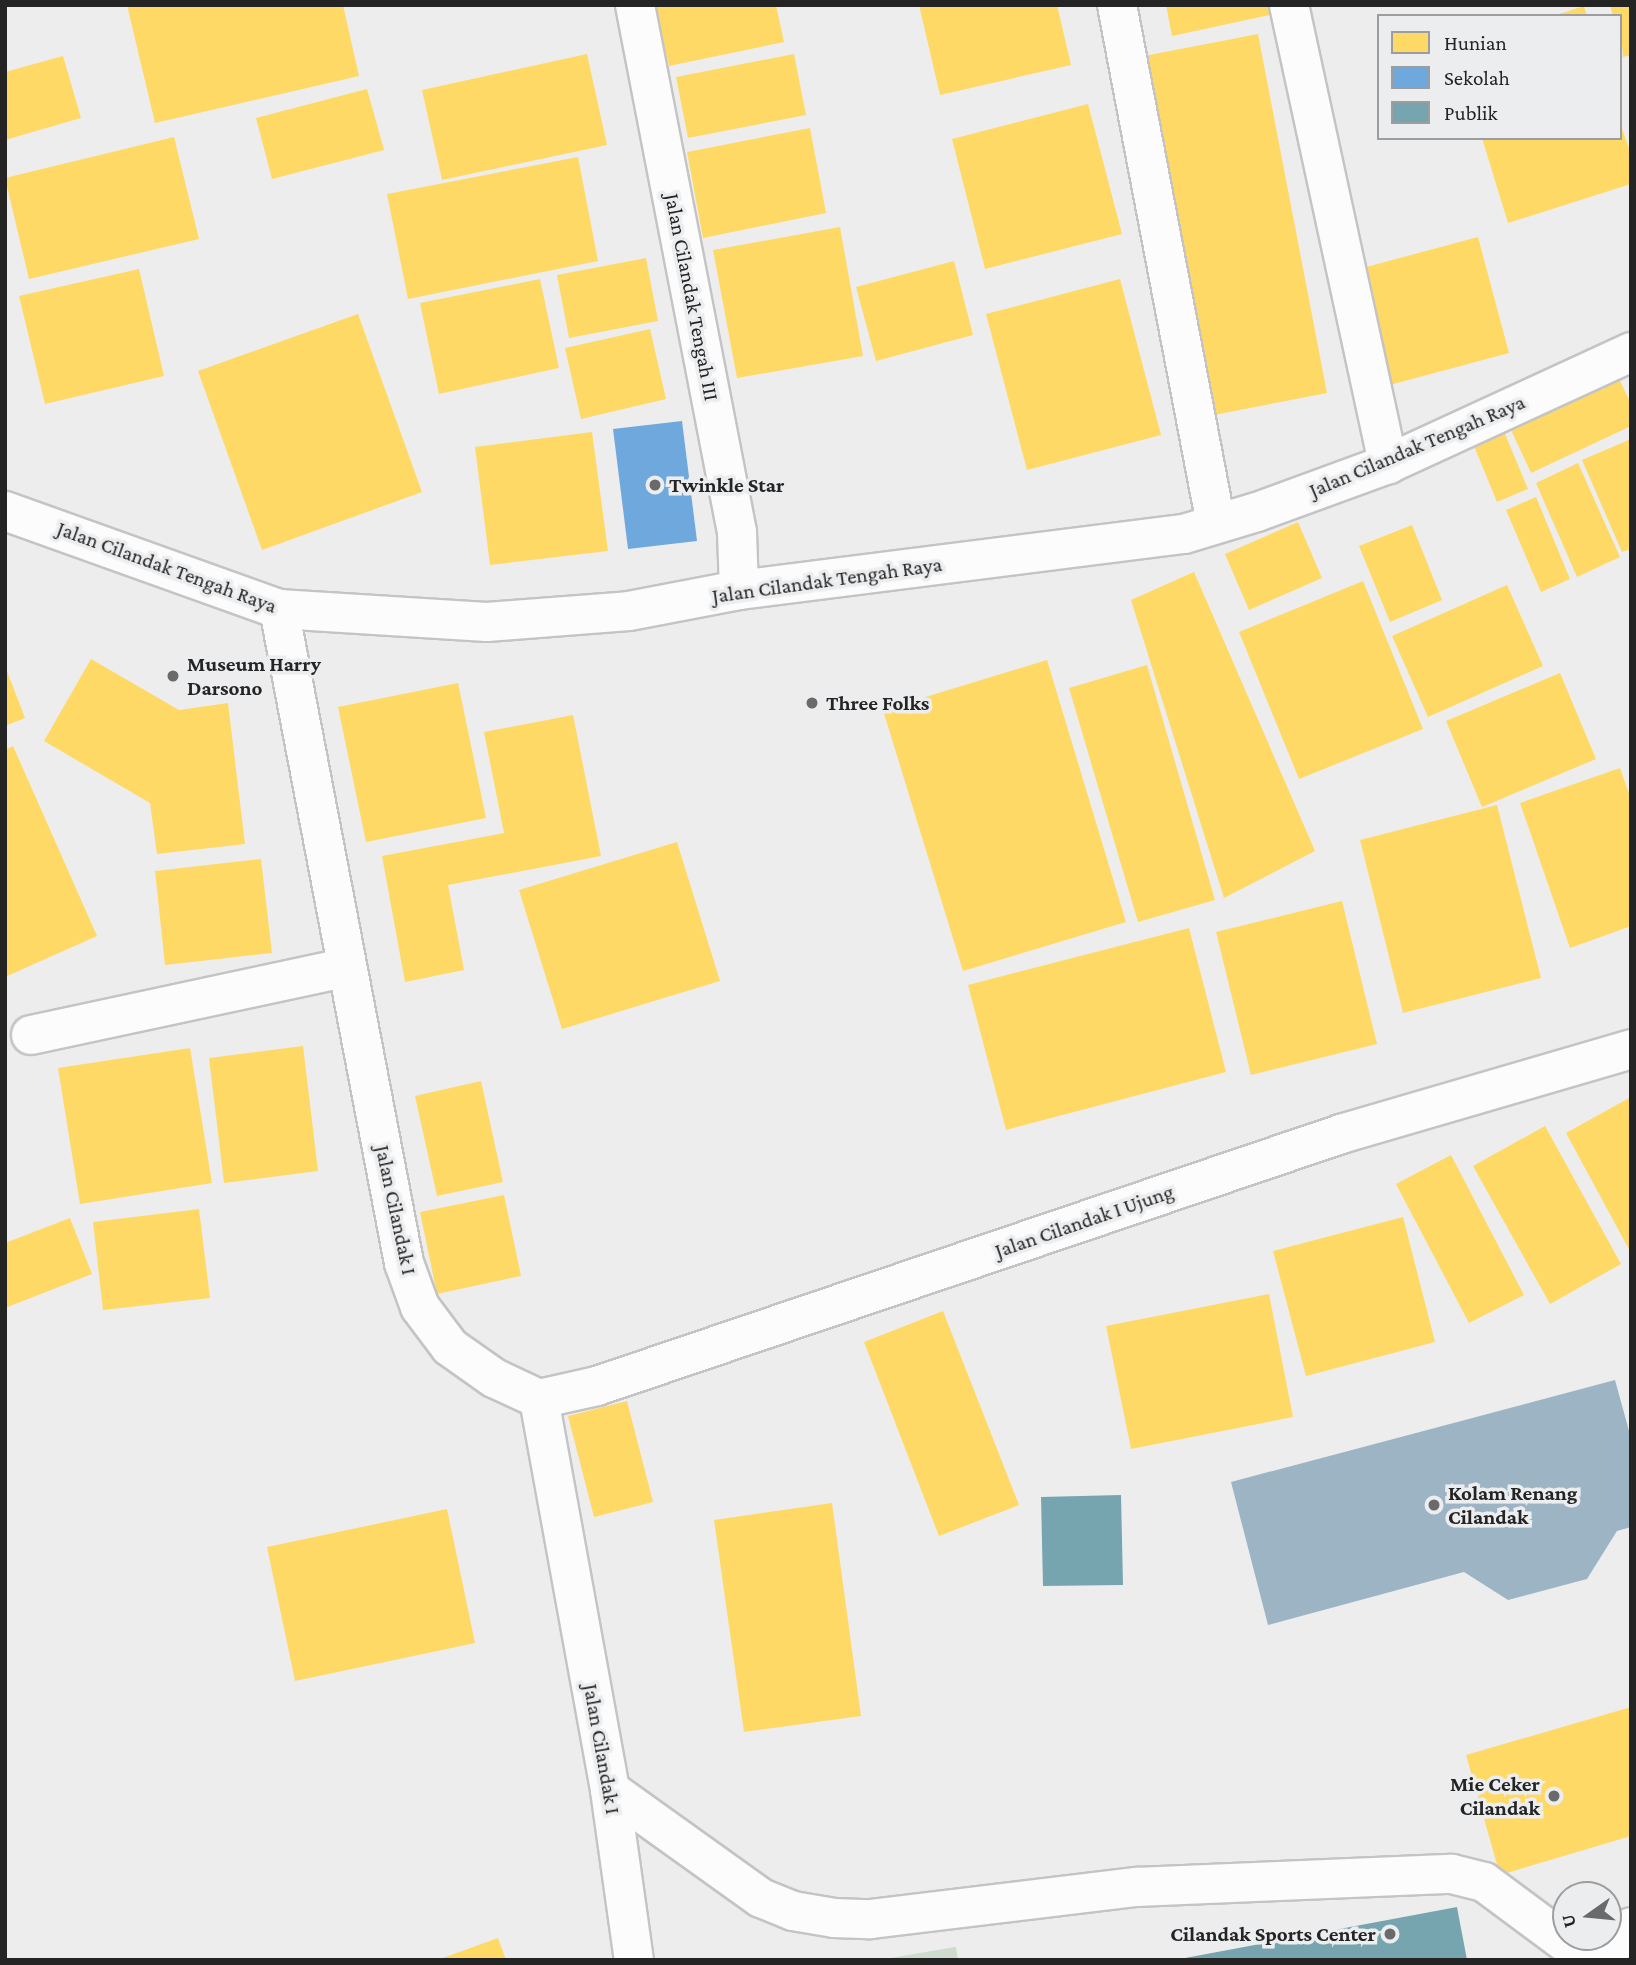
<!DOCTYPE html>
<style>
body{margin:0}
#map{position:relative;width:1636px;height:1965px;overflow:hidden;background:#ededee;font-family:"Crimson Pro",serif}
div>[style]{position:absolute}
.green>*{inset:0;background:#cedccd}
.water>*{inset:0;background:#9db4c5}
.homes>*{inset:0;background:#ffd966}
.schools>*{inset:0;background:#6fa8dc}
.public>*{inset:0;background:#76a5af}
.roads{filter:drop-shadow(2px 0 #c4c4c4) drop-shadow(-2px 0 #c4c4c4) drop-shadow(0 2px #c4c4c4) drop-shadow(0 -2px #c4c4c4)}
.minor>*{height:38px;margin:-19px;padding:0 19px;transform-origin:19px;border-radius:19px;background:#fcfcfc}
.dots>*{width:19px;height:19px;translate:-50% -50%;box-sizing:border-box;border:4px solid #ecedef;border-radius:50%}
span{translate:-50% -50%;white-space:nowrap;text-align:center;line-height:1.15;-webkit-text-stroke:7px #ecedef;paint-order:stroke}
.street-label{font-size:21px;color:#242425}
.poi-label{font-size:21px;color:#242425;font-weight:700}
.left{translate:0 -50%;text-align:left}
.right{translate:-100% -50%;text-align:right}
.frame{position:absolute;inset:0;border:7px solid #242425;pointer-events:none}
.legend{position:absolute;left:1377px;top:14px;width:245px;height:126px;box-sizing:border-box;background:#ecedef;border:2px solid #9c9d9e;margin:0;padding:9px 12px;list-style:none;font-size:21px;color:#242425}
.legend li{display:flex;align-items:center;gap:14px;height:35px}
.legend b{width:35px;border:2px solid #9c9d9e}
.north{position:absolute;left:1552px;top:1881px;width:70px;height:70px;box-sizing:border-box;background:#ecedef;border:2px solid #9c9d9e;border-radius:50%;rotate:255deg;font-size:19px;font-weight:700;line-height:28px;text-align:center;color:#242425}
.north::after{content:'';display:block;margin:auto;width:24px;height:32px;background:#6a6a6b;clip-path:polygon(50% 0,100% 100%,50% 72%,0 100%)}
</style>
<div id="map">
<div class="green">
<i style="clip-path:polygon(956px 1947px,958px 1960px,879px 1960px,955px 1947px)"></i>
</div>
<div class="water">
<i style="clip-path:polygon(1615px 1380px,1631px 1438px,1631px 1527px,1617px 1531px,1587px 1579px,1508px 1600px,1464px 1572px,1268px 1625px,1231px 1482px)"></i>
</div>
<div class="homes">
<i style="clip-path:polygon(127px 5px,343px 5px,359px 76px,155px 123px)"></i>
<i style="clip-path:polygon(655px 5px,776px 5px,784px 42px,669px 66px)"></i>
<i style="clip-path:polygon(919px 5px,1057px 5px,1071px 65px,940px 95px)"></i>
<i style="clip-path:polygon(1166px 5px,1282px 5px,1284px 12px,1172px 36px)"></i>
<i style="clip-path:polygon(1610px 5px,1631px 5px,1631px 55px,1623px 57px,1620px 16px,1613px 16px)"></i>
<i style="clip-path:polygon(1584px 6px,1587px 16px,1556px 16px,1556px 15px)"></i>
<i style="clip-path:polygon(1258px 34px,1327px 393px,1214px 415px,1144px 56px)"></i>
<i style="clip-path:polygon(587px 54px,607px 145px,442px 180px,422px 90px)"></i>
<i style="clip-path:polygon(794px 54px,806px 115px,688px 138px,676px 77px)"></i>
<i style="clip-path:polygon(63px 56px,81px 118px,5px 140px,5px 72px)"></i>
<i style="clip-path:polygon(367px 89px,384px 150px,272px 179px,256px 118px)"></i>
<i style="clip-path:polygon(1088px 104px,1122px 234px,985px 269px,952px 139px)"></i>
<i style="clip-path:polygon(1620px 123px,1631px 154px,1631px 184px,1508px 223px,1482px 138px,1620px 138px)"></i>
<i style="clip-path:polygon(810px 128px,826px 213px,703px 238px,687px 152px)"></i>
<i style="clip-path:polygon(174px 137px,199px 239px,29px 279px,5px 178px)"></i>
<i style="clip-path:polygon(578px 157px,598px 261px,408px 299px,387px 194px)"></i>
<i style="clip-path:polygon(840px 227px,863px 356px,737px 378px,713px 250px)"></i>
<i style="clip-path:polygon(1478px 237px,1509px 353px,1386px 386px,1355px 270px)"></i>
<i style="clip-path:polygon(646px 258px,658px 321px,569px 338px,557px 275px)"></i>
<i style="clip-path:polygon(954px 261px,973px 335px,876px 361px,856px 287px)"></i>
<i style="clip-path:polygon(139px 269px,164px 376px,45px 404px,19px 296px)"></i>
<i style="clip-path:polygon(540px 279px,559px 368px,439px 394px,420px 303px)"></i>
<i style="clip-path:polygon(1120px 279px,1161px 435px,1027px 470px,986px 314px)"></i>
<i style="clip-path:polygon(358px 314px,422px 492px,262px 550px,198px 371px)"></i>
<i style="clip-path:polygon(650px 329px,666px 399px,581px 419px,565px 348px)"></i>
<i style="clip-path:polygon(1613px 366px,1631px 404px,1631px 426px,1531px 473px,1505px 417px)"></i>
<i style="clip-path:polygon(1500px 422px,1528px 489px,1497px 502px,1469px 434px)"></i>
<i style="clip-path:polygon(592px 432px,608px 551px,490px 565px,475px 447px)"></i>
<i style="clip-path:polygon(1631px 439px,1631px 549px,1622px 552px,1582px 460px)"></i>
<i style="clip-path:polygon(1578px 463px,1620px 557px,1577px 577px,1536px 483px)"></i>
<i style="clip-path:polygon(1536px 497px,1570px 579px,1541px 592px,1506px 510px)"></i>
<i style="clip-path:polygon(1298px 522px,1322px 578px,1249px 610px,1225px 554px)"></i>
<i style="clip-path:polygon(1412px 525px,1442px 600px,1390px 622px,1359px 546px)"></i>
<i style="clip-path:polygon(1194px 572px,1315px 851px,1224px 898px,1131px 600px)"></i>
<i style="clip-path:polygon(1363px 581px,1423px 729px,1299px 779px,1239px 632px)"></i>
<i style="clip-path:polygon(1507px 585px,1543px 666px,1428px 717px,1392px 636px)"></i>
<i style="clip-path:polygon(91px 659px,179px 710px,228px 703px,245px 844px,157px 854px,150px 803px,44px 741px)"></i>
<i style="clip-path:polygon(1047px 660px,1126px 922px,963px 971px,883px 710px)"></i>
<i style="clip-path:polygon(1147px 665px,1215px 900px,1138px 922px,1069px 688px)"></i>
<i style="clip-path:polygon(5px 666px,25px 718px,5px 726px)"></i>
<i style="clip-path:polygon(1560px 673px,1596px 759px,1482px 807px,1446px 721px)"></i>
<i style="clip-path:polygon(458px 683px,486px 818px,366px 842px,338px 707px)"></i>
<i style="clip-path:polygon(573px 715px,601px 856px,448px 885px,464px 970px,405px 982px,382px 856px,504px 833px,484px 732px)"></i>
<i style="clip-path:polygon(13px 746px,97px 936px,5px 977px,5px 750px)"></i>
<i style="clip-path:polygon(1620px 768px,1631px 799px,1631px 926px,1570px 948px,1520px 803px)"></i>
<i style="clip-path:polygon(1497px 805px,1541px 978px,1403px 1013px,1360px 840px)"></i>
<i style="clip-path:polygon(677px 842px,720px 981px,562px 1029px,519px 890px)"></i>
<i style="clip-path:polygon(261px 859px,272px 953px,165px 965px,155px 871px)"></i>
<i style="clip-path:polygon(1342px 901px,1377px 1044px,1251px 1075px,1216px 932px)"></i>
<i style="clip-path:polygon(1189px 928px,1226px 1072px,1006px 1130px,968px 985px)"></i>
<i style="clip-path:polygon(303px 1046px,318px 1171px,224px 1183px,209px 1058px)"></i>
<i style="clip-path:polygon(190px 1048px,212px 1183px,80px 1204px,58px 1068px)"></i>
<i style="clip-path:polygon(481px 1081px,503px 1182px,437px 1196px,415px 1096px)"></i>
<i style="clip-path:polygon(1631px 1097px,1631px 1253px,1566px 1133px)"></i>
<i style="clip-path:polygon(1545px 1126px,1621px 1264px,1550px 1304px,1473px 1166px)"></i>
<i style="clip-path:polygon(1451px 1155px,1524px 1295px,1469px 1323px,1396px 1184px)"></i>
<i style="clip-path:polygon(504px 1195px,521px 1276px,437px 1294px,420px 1212px)"></i>
<i style="clip-path:polygon(199px 1209px,210px 1298px,103px 1310px,93px 1222px)"></i>
<i style="clip-path:polygon(1403px 1217px,1435px 1342px,1306px 1376px,1273px 1251px)"></i>
<i style="clip-path:polygon(70px 1218px,92px 1274px,5px 1308px,5px 1243px)"></i>
<i style="clip-path:polygon(1269px 1294px,1293px 1417px,1131px 1449px,1106px 1326px)"></i>
<i style="clip-path:polygon(943px 1311px,1019px 1505px,939px 1536px,864px 1342px)"></i>
<i style="clip-path:polygon(627px 1401px,653px 1502px,594px 1517px,568px 1416px)"></i>
<i style="clip-path:polygon(832px 1503px,861px 1716px,744px 1732px,714px 1520px)"></i>
<i style="clip-path:polygon(447px 1509px,475px 1643px,295px 1681px,267px 1547px)"></i>
<i style="clip-path:polygon(1631px 1707px,1631px 1836px,1500px 1875px,1466px 1755px)"></i>
<i style="clip-path:polygon(498px 1938px,506px 1960px,440px 1960px,440px 1959px)"></i>
</div>
<div class="schools">
<i style="clip-path:polygon(682px 421px,697px 541px,628px 549px,613px 429px)"></i>
</div>
<div class="public">
<i style="clip-path:polygon(1121px 1495px,1123px 1585px,1043px 1586px,1041px 1497px)"></i>
<i style="clip-path:polygon(1457px 1907px,1467px 1960px,1186px 1960px,1185px 1958px)"></i>
</div>
<div class="roads">
<div class="minor">
<i style="left:635px;top:5px;width:537px;rotate:79.05deg"></i>
<i style="left:737px;top:532px;width:58px;rotate:88deg"></i>
<i style="left:1117px;top:5px;width:528px;rotate:79.2deg"></i>
<i style="left:1289px;top:5px;width:470px;rotate:77.8deg"></i>
<i style="left:5px;top:511px;width:291px;rotate:19.7deg"></i>
<i style="left:279px;top:609px;width:208px;rotate:3.6deg"></i>
<i style="left:487px;top:622px;width:142px;rotate:-4.4deg"></i>
<i style="left:629px;top:611px;width:112px;rotate:-10.8deg"></i>
<i style="left:739px;top:590px;width:449px;rotate:-7.2deg"></i>
<i style="left:1184px;top:534px;width:76px;rotate:-16.8deg"></i>
<i style="left:1257px;top:512px;width:140px;rotate:-20.1deg"></i>
<i style="left:1388px;top:464px;width:268px;rotate:-24.7deg"></i>
<i style="left:279px;top:609px;width:666px;rotate:79.18deg"></i>
<i style="left:404px;top:1263px;width:47px;rotate:70deg"></i>
<i style="left:420px;top:1307px;width:50px;rotate:53.1deg"></i>
<i style="left:450px;top:1347px;width:54px;rotate:35.2deg"></i>
<i style="left:494px;top:1378px;width:50px;rotate:25deg"></i>
<i style="left:539px;top:1399px;width:397px;rotate:79.7deg"></i>
<i style="left:610px;top:1790px;width:172px;rotate:82deg"></i>
<i style="left:31px;top:1035px;width:323px;rotate:-12.1deg"></i>
<i style="left:539px;top:1399px;width:59px;rotate:-12.6deg"></i>
<i style="left:597px;top:1386px;width:786px;rotate:-18.71deg"></i>
<i style="left:1341px;top:1134px;width:302px;rotate:-16.3deg"></i>
<i style="left:610px;top:1790px;width:186px;rotate:35.6deg"></i>
<i style="left:761px;top:1898px;width:35px;rotate:22deg"></i>
<i style="left:793px;top:1911px;width:42px;rotate:9.7deg"></i>
<i style="left:834px;top:1918px;width:36px;rotate:2deg"></i>
<i style="left:870px;top:1919px;width:268px;rotate:-6.9deg"></i>
<i style="left:1136px;top:1887px;width:316px;rotate:-2.4deg"></i>
<i style="left:1452px;top:1874px;width:33px;rotate:14deg"></i>
<i style="left:1484px;top:1882px;width:131px;rotate:36.6deg"></i>
<i style="left:1600px;top:1960px;width:45px;rotate:-46.8deg"></i>
</div>
</div>
<div class="dots">
<i style="left:655px;top:485px;background:#6a6a6b"></i>
<i style="left:173px;top:676px;background:#6a6a6b"></i>
<i style="left:812px;top:703px;background:#6a6a6b"></i>
<i style="left:1434px;top:1505px;background:#6a6a6b"></i>
<i style="left:1554px;top:1796px;background:#6a6a6b"></i>
<i style="left:1390px;top:1934px;background:#6a6a6b"></i>
</div>
<div class="street-label">
<span style="left:692px;top:297px;rotate:79deg">Jalan Cilandak Tengah III</span>
<span style="left:1417px;top:446px;rotate:-23deg">Jalan Cilandak Tengah Raya</span>
<span style="left:167px;top:567px;rotate:20deg">Jalan Cilandak Tengah Raya</span>
<span style="left:827px;top:580px;rotate:-8deg">Jalan Cilandak Tengah Raya</span>
<span style="left:396px;top:1210px;rotate:78deg">Jalan Cilandak I</span>
<span style="left:1084px;top:1221px;rotate:-19deg">Jalan Cilandak I Ujung</span>
<span style="left:602px;top:1749px;rotate:80deg">Jalan Cilandak I</span>
</div>
<div class="poi-label">
<span class="left" style="left:669px;top:485px">Twinkle Star</span>
<span class="left" style="left:187px;top:676px">Museum Harry<br>Darsono</span>
<span class="left" style="left:826px;top:703px">Three Folks</span>
<span class="left" style="left:1448px;top:1505px">Kolam Renang<br>Cilandak</span>
<span class="right" style="left:1540px;top:1796px">Mie Ceker<br>Cilandak</span>
<span class="right" style="left:1376px;top:1934px">Cilandak Sports Center</span>
</div>
<div class="frame"></div>
<ul class="legend">
<li><b style="height:19px;background:#ffd966"></b>Hunian</li>
<li><b style="height:19px;background:#6fa8dc"></b>Sekolah</li>
<li><b style="height:19px;background:#76a5af"></b>Publik</li>
</ul>
<div class="north">U</div>
</div>
